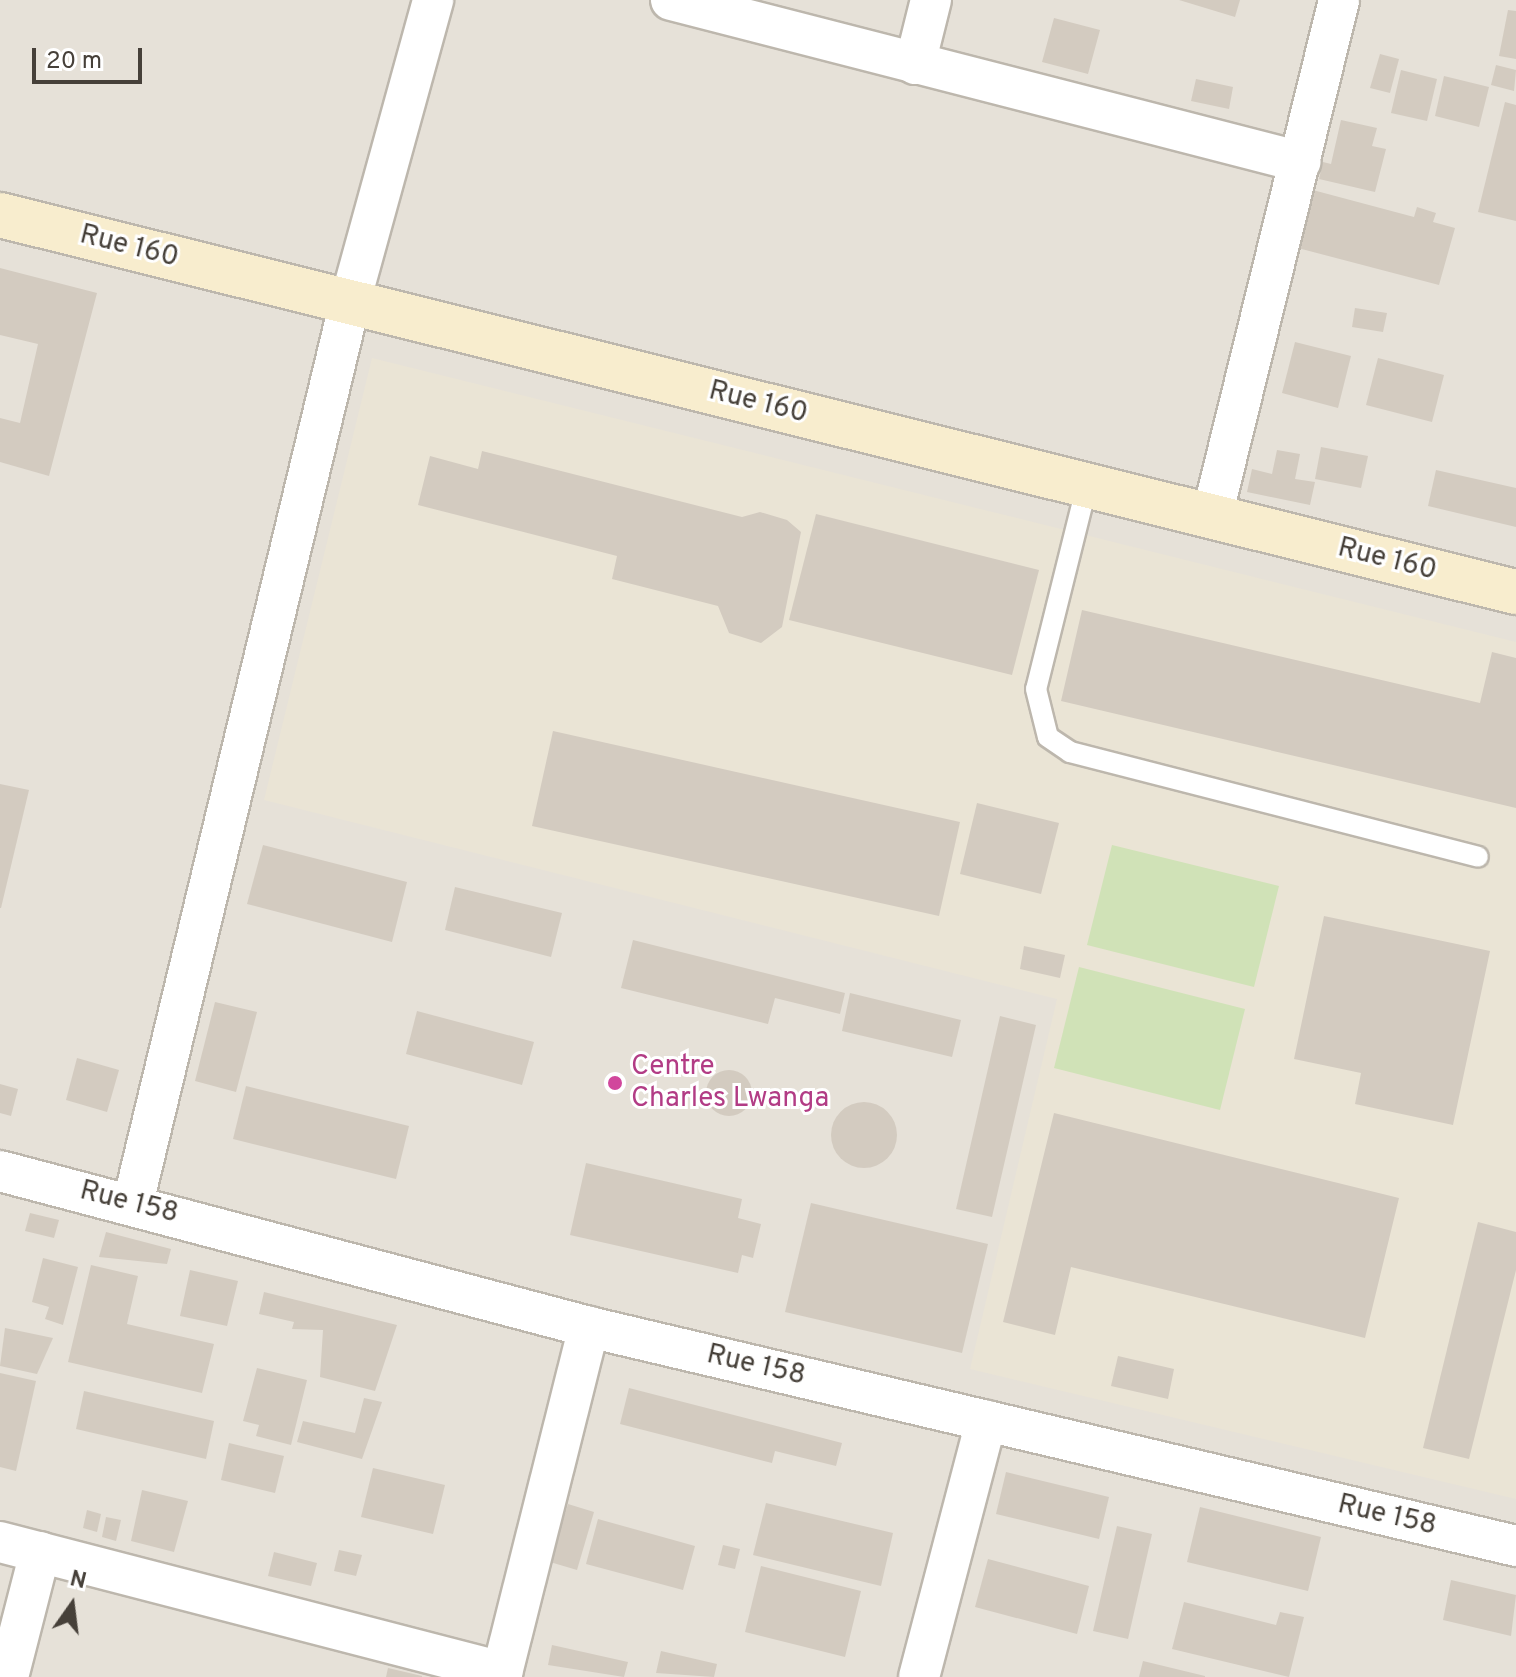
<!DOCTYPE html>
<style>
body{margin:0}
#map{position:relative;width:1516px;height:1677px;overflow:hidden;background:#f3f0ea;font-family:Overpass,sans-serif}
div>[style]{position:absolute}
.residential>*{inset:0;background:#e6e1d8}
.education>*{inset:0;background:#eae4d5}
.green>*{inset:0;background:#d0e2b7}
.building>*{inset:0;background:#d3cbc0}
.round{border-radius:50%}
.roads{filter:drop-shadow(2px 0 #bdb7ad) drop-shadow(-2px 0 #bdb7ad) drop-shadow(0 2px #bdb7ad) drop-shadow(0 -2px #bdb7ad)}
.lane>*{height:20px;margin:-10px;padding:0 10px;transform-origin:10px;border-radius:10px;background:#fff}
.street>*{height:40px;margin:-20px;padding:0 20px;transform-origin:20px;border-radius:20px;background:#fff}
.secondary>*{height:44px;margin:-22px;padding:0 22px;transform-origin:22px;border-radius:22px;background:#f8edce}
.dots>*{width:22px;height:22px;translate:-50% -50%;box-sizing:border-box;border:4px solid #fff;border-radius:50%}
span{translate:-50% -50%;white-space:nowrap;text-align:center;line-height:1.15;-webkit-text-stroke:6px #fff;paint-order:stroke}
.street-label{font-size:28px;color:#464039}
.hotel-label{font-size:28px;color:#b23c85}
.left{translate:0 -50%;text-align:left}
.north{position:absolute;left:32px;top:1565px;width:80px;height:80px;-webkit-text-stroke:6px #fff;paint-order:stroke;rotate:14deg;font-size:22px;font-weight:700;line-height:32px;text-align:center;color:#464039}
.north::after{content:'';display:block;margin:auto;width:28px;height:36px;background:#464039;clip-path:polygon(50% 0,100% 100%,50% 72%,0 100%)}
.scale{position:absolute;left:32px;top:48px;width:110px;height:36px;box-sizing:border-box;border:4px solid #464039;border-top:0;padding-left:10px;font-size:24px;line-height:28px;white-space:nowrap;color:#464039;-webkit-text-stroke:6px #fff;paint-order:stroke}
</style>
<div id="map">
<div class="residential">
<i style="clip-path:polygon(0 0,1516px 0,1516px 1677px,0 1677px)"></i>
</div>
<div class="education">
<i style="clip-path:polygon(372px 358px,1516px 642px,1516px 1499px,970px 1369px,1057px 999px,264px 800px)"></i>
</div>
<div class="green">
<i style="clip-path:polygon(1112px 845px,1279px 886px,1254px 987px,1087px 945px)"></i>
<i style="clip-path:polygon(1079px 967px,1245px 1009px,1220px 1110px,1054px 1068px)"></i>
</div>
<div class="building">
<i style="clip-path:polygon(1179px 0,1240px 0,1235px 17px)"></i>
<i style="clip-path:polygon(1508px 10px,1516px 11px,1516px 59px,1499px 56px)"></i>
<i style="clip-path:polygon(1054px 18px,1100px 30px,1088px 74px,1042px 62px)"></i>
<i style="clip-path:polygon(1380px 54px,1399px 59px,1390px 93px,1370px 88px)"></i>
<i style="clip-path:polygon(1496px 65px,1516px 70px,1514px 91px,1491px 85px)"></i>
<i style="clip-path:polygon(1401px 70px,1437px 79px,1427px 121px,1391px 113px)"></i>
<i style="clip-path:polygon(1444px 76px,1489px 87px,1479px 127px,1435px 116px)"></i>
<i style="clip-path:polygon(1196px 79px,1233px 87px,1229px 109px,1191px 101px)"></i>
<i style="clip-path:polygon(1505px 102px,1516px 105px,1516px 221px,1478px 212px)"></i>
<i style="clip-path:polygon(1341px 120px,1377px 128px,1372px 146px,1386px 149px,1375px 192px,1319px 179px,1323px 162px,1331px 164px)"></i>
<i style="clip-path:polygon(1309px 189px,1414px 217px,1417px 207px,1436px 213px,1433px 222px,1455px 228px,1439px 285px,1294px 247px)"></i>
<i style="clip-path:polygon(0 268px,97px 293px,49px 476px,0 462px,0 418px,20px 423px,38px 344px,0 335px)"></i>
<i style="clip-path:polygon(1355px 308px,1387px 313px,1383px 332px,1352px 327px)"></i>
<i style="clip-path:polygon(1295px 342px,1351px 356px,1338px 408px,1282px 393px)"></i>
<i style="clip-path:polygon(1378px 358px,1444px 375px,1432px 422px,1366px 405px)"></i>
<i style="clip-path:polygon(1321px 447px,1368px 456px,1361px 488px,1315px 479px)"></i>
<i style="clip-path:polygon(1277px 450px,1300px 454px,1295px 479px,1315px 482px,1310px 505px,1247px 492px,1252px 469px,1272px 474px)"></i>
<i style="clip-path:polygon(482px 451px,742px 517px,760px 512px,787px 520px,801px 532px,782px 627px,761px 643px,729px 633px,718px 606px,612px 579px,617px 556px,418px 505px,430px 456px,478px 469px)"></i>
<i style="clip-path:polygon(1436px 470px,1516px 488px,1516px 527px,1428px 506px)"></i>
<i style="clip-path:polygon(816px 514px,1039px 570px,1012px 675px,789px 620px)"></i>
<i style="clip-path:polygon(1082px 610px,1480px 703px,1492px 652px,1516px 658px,1516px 808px,1061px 701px)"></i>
<i style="clip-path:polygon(553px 731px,960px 822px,939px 916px,532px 826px)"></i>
<i style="clip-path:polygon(0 784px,29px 790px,1px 908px,0 908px)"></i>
<i style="clip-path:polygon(977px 803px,1059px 823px,1041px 894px,960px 874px)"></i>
<i style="clip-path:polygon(263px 845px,407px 882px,392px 942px,247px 904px)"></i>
<i style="clip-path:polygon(455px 887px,562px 913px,551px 957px,445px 930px)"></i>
<i style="clip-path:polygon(1324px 916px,1490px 951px,1453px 1125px,1355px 1104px,1361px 1073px,1294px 1059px)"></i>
<i style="clip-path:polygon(633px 940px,845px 993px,840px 1014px,775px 998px,768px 1024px,621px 988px)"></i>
<i style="clip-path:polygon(1024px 946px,1065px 955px,1060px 978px,1020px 969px)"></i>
<i style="clip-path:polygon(850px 993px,961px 1020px,952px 1057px,842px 1031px)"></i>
<i style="clip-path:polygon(215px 1002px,257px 1012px,236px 1092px,195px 1081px)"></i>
<i style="clip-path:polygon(417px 1011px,534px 1042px,522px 1085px,406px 1054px)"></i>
<i style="clip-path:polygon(1000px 1016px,1036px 1025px,992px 1217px,956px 1209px)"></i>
<i style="clip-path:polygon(77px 1058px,119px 1070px,107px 1112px,66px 1100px)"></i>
<i class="round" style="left:706px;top:1070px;width:46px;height:46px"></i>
<i style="clip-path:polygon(0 1084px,18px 1089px,11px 1116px,0 1113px)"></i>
<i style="clip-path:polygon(246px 1086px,409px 1126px,396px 1179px,233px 1139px)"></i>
<i class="round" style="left:831px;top:1102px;width:66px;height:66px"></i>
<i style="clip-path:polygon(1054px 1113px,1399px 1198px,1365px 1338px,1071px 1267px,1055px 1335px,1003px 1322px)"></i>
<i style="clip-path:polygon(586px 1163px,742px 1199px,738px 1218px,761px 1224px,753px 1258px,742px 1255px,738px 1273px,570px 1235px)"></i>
<i style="clip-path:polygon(811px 1203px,988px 1244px,962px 1353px,785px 1312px)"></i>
<i style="clip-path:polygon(30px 1213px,59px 1220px,54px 1238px,25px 1231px)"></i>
<i style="clip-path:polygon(1478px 1222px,1516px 1232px,1516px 1270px,1469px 1459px,1423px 1448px)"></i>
<i style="clip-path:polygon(106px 1232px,171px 1249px,167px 1264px,99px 1257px)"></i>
<i style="clip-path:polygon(43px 1258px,78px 1267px,63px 1325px,45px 1319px,49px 1307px,32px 1302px)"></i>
<i style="clip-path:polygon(91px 1265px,138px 1276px,127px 1324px,214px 1344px,202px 1393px,68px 1362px)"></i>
<i style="clip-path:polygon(190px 1270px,238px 1281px,227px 1326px,180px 1316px)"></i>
<i style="clip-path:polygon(264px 1292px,397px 1325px,375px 1391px,320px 1377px,323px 1330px,292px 1329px,294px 1322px,259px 1314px)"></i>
<i style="clip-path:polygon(5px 1328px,53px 1338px,37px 1374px,0 1366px)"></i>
<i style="clip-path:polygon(1118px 1356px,1174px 1369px,1168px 1399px,1111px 1386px)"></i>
<i style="clip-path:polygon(257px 1368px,307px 1380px,291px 1445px,256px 1436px,259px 1425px,243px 1421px)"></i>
<i style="clip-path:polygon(0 1373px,36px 1381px,16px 1471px,0 1467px)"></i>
<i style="clip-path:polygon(629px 1388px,842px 1443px,836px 1466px,775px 1451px,772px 1463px,620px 1424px)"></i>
<i style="clip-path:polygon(84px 1391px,214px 1421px,206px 1459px,76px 1429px)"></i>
<i style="clip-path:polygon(364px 1398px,382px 1402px,362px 1459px,297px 1442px,303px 1421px,355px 1433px)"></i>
<i style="clip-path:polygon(229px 1443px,284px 1456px,275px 1493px,221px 1480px)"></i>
<i style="clip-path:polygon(373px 1468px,445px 1485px,433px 1534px,361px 1517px)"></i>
<i style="clip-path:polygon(1006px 1472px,1109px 1497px,1099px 1539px,996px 1514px)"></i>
<i style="clip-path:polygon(142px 1490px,188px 1501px,174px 1552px,131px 1541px)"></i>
<i style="clip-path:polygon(766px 1503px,893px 1533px,881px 1586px,753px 1555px)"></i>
<i style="clip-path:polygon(568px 1504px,594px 1512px,577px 1570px,550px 1562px)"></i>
<i style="clip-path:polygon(1200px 1507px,1321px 1537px,1308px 1591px,1187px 1562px)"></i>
<i style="clip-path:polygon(87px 1510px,101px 1514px,97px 1532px,83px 1528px)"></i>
<i style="clip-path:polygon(106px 1517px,121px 1520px,116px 1541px,102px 1537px)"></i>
<i style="clip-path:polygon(598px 1519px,695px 1546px,683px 1590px,586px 1564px)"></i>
<i style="clip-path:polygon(1117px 1526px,1152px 1534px,1128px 1639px,1093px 1631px)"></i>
<i style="clip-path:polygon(723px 1545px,740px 1549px,735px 1569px,718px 1565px)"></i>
<i style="clip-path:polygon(339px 1550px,362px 1555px,356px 1576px,334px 1571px)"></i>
<i style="clip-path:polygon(274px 1552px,317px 1563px,311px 1586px,268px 1576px)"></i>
<i style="clip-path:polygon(988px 1559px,1089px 1586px,1077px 1634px,975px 1607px)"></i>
<i style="clip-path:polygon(761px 1566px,861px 1591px,845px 1657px,745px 1632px)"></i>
<i style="clip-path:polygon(1451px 1580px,1516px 1595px,1511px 1636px,1443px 1620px)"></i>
<i style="clip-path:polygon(1184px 1602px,1276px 1625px,1280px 1612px,1304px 1617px,1289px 1677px,1172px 1649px)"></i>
<i style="clip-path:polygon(552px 1645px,628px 1662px,624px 1677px,548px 1665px)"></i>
<i style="clip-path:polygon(661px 1651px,717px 1664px,714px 1677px,656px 1673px)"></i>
<i style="clip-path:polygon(1143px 1661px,1205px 1676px,1205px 1677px,1139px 1677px)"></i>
<i style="clip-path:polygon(388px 1668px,422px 1676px,422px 1677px,386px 1677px)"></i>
</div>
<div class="roads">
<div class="lane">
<i style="left:1087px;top:485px;width:210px;rotate:104deg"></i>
<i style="left:1036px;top:689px;width:49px;rotate:76deg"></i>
<i style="left:1048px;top:737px;width:27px;rotate:34deg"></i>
<i style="left:1070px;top:752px;width:421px;rotate:14.4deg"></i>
</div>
<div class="street">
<i style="left:671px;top:0;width:650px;rotate:14.42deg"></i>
<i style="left:915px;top:64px;width:66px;rotate:-76deg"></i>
<i style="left:1212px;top:516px;width:531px;rotate:-76.17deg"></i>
<i style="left:0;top:1171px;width:609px;rotate:14.83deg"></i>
<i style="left:589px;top:1327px;width:953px;rotate:13.29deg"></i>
<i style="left:133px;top:1203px;width:927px;rotate:-76.46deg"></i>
<i style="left:350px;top:302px;width:313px;rotate:-74.6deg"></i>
<i style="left:0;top:1542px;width:519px;rotate:14.52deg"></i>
<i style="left:8px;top:1677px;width:129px;rotate:-75.6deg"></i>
<i style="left:501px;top:1677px;width:361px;rotate:-75.9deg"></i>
<i style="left:919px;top:1677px;width:265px;rotate:-75.3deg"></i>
</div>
<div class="secondary">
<i style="left:0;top:215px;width:1562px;rotate:13.97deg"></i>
</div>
</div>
<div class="dots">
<i style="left:615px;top:1083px;background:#d1479c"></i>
</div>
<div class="street-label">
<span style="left:129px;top:247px;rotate:14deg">Rue 160</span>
<span style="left:758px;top:403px;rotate:14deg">Rue 160</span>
<span style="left:1387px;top:560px;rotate:14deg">Rue 160</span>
<span style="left:129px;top:1203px;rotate:14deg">Rue 158</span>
<span style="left:756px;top:1366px;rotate:13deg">Rue 158</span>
<span style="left:1387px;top:1516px;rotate:13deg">Rue 158</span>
</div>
<div class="hotel-label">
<span class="left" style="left:631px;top:1083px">Centre<br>Charles Lwanga</span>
</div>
<div class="north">N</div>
<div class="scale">20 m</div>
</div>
